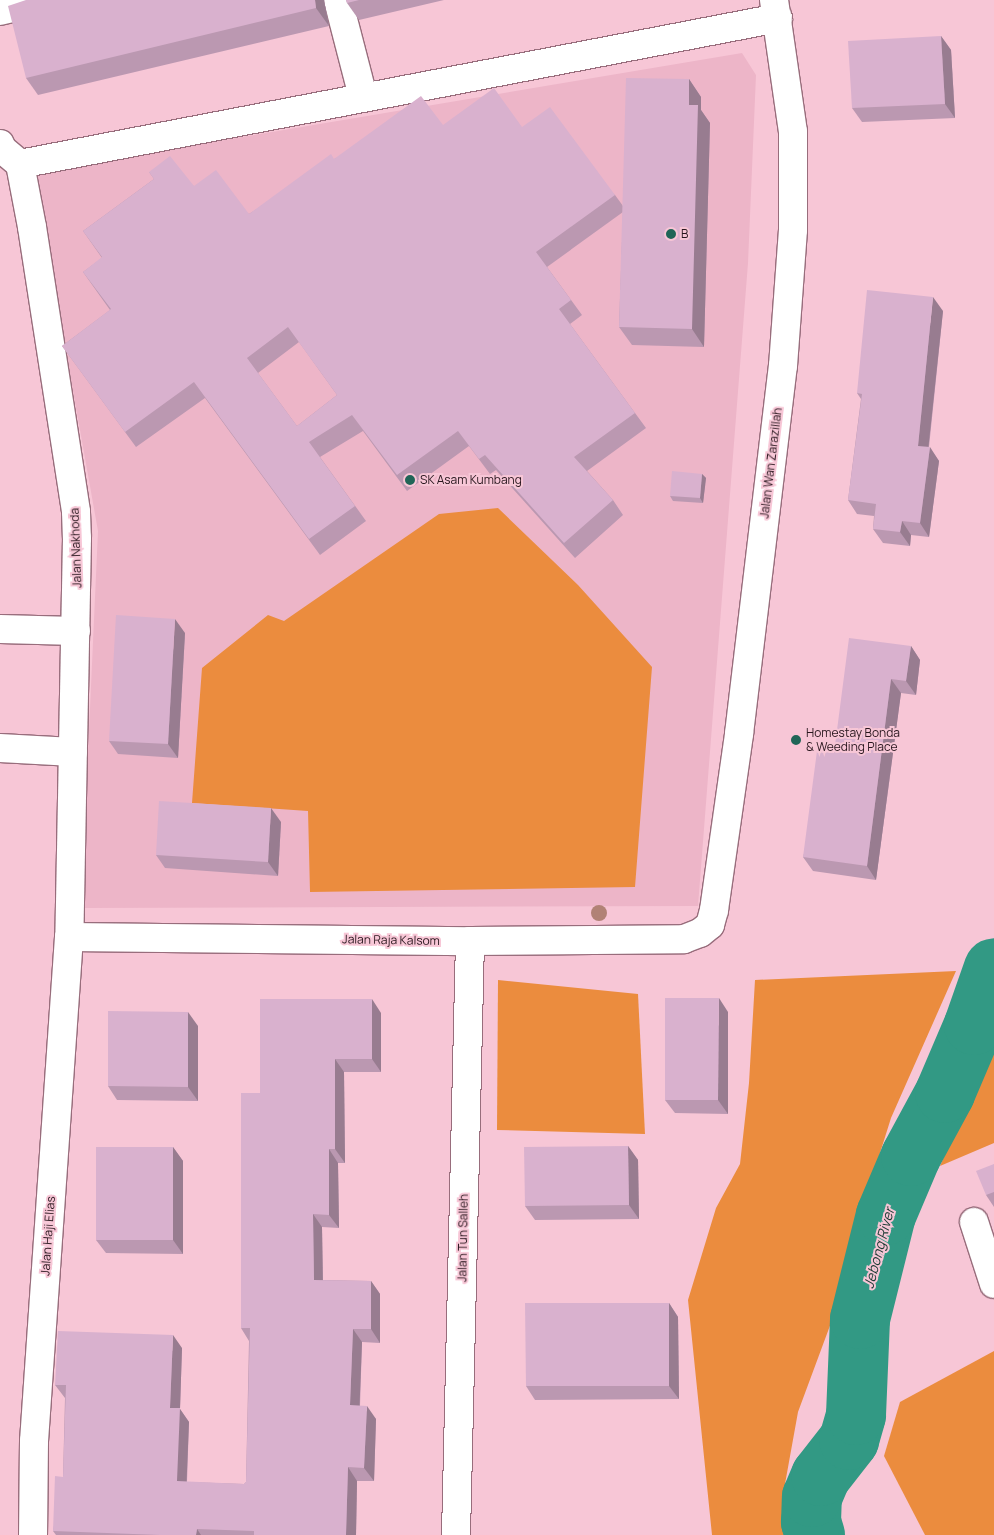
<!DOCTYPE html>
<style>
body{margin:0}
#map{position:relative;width:994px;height:1535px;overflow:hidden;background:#f7c6d6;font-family:Manrope,sans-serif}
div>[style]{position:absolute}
.built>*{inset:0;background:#edb5c8}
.green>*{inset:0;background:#eb8c3e}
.river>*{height:60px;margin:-30px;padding:0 30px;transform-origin:30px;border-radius:30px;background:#329984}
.roads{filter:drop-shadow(1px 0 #986d7c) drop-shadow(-1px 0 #986d7c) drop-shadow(0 1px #986d7c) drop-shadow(0 -1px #986d7c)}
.minor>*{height:28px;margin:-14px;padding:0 14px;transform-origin:14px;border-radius:14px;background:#fff}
.trees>*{width:16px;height:16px;margin:-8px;border-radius:50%;background:#b18276}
.wall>*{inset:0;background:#bb98b1}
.shaded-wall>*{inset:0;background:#987c90}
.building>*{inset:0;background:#d9b1ce}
.dots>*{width:14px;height:14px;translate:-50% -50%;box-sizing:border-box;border:2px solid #f7c6d6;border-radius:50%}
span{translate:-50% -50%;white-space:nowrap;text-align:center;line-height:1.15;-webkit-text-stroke:4px #f7c6d6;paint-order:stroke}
.poi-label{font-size:12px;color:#29171e}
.left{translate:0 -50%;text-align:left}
.street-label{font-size:12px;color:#29171e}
.water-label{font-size:14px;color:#1a3932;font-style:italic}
</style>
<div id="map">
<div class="built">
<i style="clip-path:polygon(742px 53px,756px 75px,748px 263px,698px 906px,81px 908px,98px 531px,34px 172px)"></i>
</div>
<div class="green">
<i style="clip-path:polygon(498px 508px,578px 585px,652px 667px,635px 887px,310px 892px,308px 811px,192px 803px,202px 668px,268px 615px,284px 621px,439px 514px)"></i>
<i style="clip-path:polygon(956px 971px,891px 1118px,864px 1204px,851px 1269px,798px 1412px,783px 1495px,785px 1535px,712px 1535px,688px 1300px,716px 1208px,740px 1164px,749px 1083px,755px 980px)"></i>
<i style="clip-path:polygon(498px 980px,638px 994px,645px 1134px,497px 1130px)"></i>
<i style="clip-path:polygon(994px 1037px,994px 1143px,940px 1166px,959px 1123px)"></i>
<i style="clip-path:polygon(994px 1351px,994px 1535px,925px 1535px,884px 1456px,900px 1402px)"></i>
</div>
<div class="river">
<i style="left:815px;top:1535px;width:14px;rotate:-107deg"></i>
<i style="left:811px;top:1522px;width:25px;rotate:-88deg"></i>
<i style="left:812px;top:1497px;width:23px;rotate:-67deg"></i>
<i style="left:821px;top:1476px;width:46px;rotate:-52.1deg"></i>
<i style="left:849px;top:1440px;width:26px;rotate:-74deg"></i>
<i style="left:856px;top:1415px;width:96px;rotate:-87.6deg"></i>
<i style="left:860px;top:1319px;width:107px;rotate:-76deg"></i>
<i style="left:886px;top:1215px;width:64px;rotate:-67deg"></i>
<i style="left:911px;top:1156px;width:72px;rotate:-61.6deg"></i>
<i style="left:945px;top:1093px;width:74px;rotate:-66.9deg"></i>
<i style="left:974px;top:1025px;width:60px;rotate:-70.7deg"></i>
</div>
<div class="roads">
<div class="minor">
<i style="left:338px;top:0;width:100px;rotate:75.5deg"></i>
<i style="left:0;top:11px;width:47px;rotate:-13.4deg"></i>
<i style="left:0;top:144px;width:5px;rotate:68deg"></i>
<i style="left:2px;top:149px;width:23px;rotate:40deg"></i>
<i style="left:20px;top:164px;width:64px;rotate:79.2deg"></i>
<i style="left:32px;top:227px;width:288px;rotate:81.2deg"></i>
<i style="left:76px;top:512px;width:26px;rotate:88deg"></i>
<i style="left:77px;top:538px;width:399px;rotate:91.1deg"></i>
<i style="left:69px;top:937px;width:505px;rotate:93.97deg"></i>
<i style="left:34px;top:1441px;width:94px;rotate:90.6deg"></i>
<i style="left:20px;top:164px;width:772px;rotate:-10.9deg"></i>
<i style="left:0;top:629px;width:76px;rotate:1.5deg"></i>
<i style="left:0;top:748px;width:73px;rotate:3.1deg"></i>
<i style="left:69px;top:937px;width:401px;rotate:0.6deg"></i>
<i style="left:470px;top:941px;width:214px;rotate:-0.5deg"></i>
<i style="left:684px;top:939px;width:17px;rotate:-21deg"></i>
<i style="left:700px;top:933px;width:13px;rotate:-39deg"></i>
<i style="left:710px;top:925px;width:16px;rotate:-75deg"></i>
<i style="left:714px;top:910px;width:178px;rotate:-81.9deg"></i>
<i style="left:739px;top:734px;width:371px;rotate:-83.2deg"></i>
<i style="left:783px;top:366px;width:136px;rotate:-85.8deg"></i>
<i style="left:793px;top:230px;width:98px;rotate:-90deg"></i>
<i style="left:793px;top:132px;width:133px;rotate:-98.2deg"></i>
<i style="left:974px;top:1222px;width:65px;rotate:72.1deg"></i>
<i style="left:456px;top:1535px;width:594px;rotate:-88.65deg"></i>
</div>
</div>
<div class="trees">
<i style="left:599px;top:913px"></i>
</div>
<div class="wall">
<i style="clip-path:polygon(26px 0,324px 0,329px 26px,38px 95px,26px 78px)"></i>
<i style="clip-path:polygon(346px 0,444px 0,359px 20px,347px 3px)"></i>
<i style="clip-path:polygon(941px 36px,951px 50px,955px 118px,862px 122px,852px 108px)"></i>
<i style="clip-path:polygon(evenodd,689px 79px,701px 97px,701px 110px,710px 123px,704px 347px,632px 345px,619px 327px,623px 212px,547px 267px,582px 315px,570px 324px,646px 428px,587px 471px,613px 500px,623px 515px,575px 558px,496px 470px,490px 474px,469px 446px,407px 491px,363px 431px,320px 457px,366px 521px,320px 555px,205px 398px,136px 447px,62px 346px,110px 310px,83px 272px,102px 258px,83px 231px,154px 179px,149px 172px,194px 186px,249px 214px,334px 159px,443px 125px,522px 127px,615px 195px,623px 206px,689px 79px,299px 342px,337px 395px,297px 426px,258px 373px,299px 342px)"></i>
<i style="clip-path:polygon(943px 311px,929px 447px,939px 461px,929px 537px,911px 535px,910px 546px,883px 543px,873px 529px,874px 516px,857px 514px,848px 500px,861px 399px,857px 393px)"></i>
<i style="clip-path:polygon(702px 474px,706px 478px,703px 503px,673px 501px,670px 496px)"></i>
<i style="clip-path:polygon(185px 633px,178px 758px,118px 754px,109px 741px)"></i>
<i style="clip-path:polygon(911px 646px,920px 660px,916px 695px,901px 693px,876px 880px,813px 871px,803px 857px,834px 753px)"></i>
<i style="clip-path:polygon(281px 822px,278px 876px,165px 868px,156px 855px)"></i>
<i style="clip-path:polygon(728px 1012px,728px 1114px,675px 1113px,665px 1100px)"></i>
<i style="clip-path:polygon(381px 1013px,381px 1072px,344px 1072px,345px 1163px,338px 1163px,339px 1228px,322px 1227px,323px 1280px,371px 1281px,380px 1294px,380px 1343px,362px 1342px,360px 1406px,376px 1419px,374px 1481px,357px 1481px,356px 1535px,56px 1535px,53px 1531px,63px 1477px,65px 1398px,55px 1385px,182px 1348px,180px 1409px,189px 1422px,187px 1482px,244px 1484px,246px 1482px,249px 1341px,241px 1328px,260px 1093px)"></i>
<i style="clip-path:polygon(198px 1026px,198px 1101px,117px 1100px,108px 1086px)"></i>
<i style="clip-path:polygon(628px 1146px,638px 1160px,639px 1219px,535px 1220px,525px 1206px)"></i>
<i style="clip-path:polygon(173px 1147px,183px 1161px,183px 1254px,106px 1253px,96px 1240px)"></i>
<i style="clip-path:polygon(994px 1164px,994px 1207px,986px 1195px)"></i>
<i style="clip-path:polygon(669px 1303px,678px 1317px,679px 1399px,535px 1400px,526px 1386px)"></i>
</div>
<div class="shaded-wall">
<i style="clip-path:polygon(315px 0,324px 0,329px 26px,316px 8px)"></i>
<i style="clip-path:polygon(941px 36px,951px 50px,955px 118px,945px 104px)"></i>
<i style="clip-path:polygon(689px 79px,701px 97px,701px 110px,710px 123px,704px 347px,692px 329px,689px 105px)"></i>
<i style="clip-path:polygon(933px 297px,943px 311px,927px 460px,918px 446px)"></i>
<i style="clip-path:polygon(930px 447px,939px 461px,929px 537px,920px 523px)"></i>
<i style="clip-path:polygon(702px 474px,706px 478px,703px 503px,700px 498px)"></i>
<i style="clip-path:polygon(902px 521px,911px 535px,910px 546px,900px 532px)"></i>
<i style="clip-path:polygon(175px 619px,185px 633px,178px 758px,168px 744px)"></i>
<i style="clip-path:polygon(911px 646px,920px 660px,916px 695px,906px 681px)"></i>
<i style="clip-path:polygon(891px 679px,901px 693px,876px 880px,867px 866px)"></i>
<i style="clip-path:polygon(271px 808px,281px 822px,278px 876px,268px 862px)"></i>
<i style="clip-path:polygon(719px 998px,728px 1012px,728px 1114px,718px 1100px)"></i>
<i style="clip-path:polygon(372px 999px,381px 1013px,381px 1072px,372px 1059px)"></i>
<i style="clip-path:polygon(188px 1012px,198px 1026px,198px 1101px,188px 1087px)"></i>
<i style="clip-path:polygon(335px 1059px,344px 1072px,345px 1163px,335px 1149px)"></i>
<i style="clip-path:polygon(628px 1146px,638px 1160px,639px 1219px,629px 1205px)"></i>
<i style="clip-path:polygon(173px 1147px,183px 1161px,183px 1254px,173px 1240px)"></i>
<i style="clip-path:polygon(329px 1149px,338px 1163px,339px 1228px,329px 1215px)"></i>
<i style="clip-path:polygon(313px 1214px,322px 1227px,323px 1294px,314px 1280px)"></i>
<i style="clip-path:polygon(371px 1281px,380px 1294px,380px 1343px,371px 1329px)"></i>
<i style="clip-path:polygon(669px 1303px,678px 1317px,679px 1399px,669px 1386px)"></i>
<i style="clip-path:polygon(353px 1329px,362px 1342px,359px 1419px,350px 1405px)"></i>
<i style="clip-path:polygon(173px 1335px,182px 1348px,180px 1409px,189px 1422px,186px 1495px,177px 1481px,170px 1408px)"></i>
<i style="clip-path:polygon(367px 1406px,376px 1419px,374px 1481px,364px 1468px)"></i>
<i style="clip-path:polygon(348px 1467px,357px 1481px,356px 1535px,346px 1535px)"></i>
<i style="clip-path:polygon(197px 1529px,201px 1535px,196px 1535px)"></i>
</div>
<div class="building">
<i style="clip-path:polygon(26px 0,315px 0,316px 8px,26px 78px,8px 6px)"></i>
<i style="clip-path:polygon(346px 0,359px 0,347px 3px)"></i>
<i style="clip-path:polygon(941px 36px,945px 104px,852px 108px,848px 41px)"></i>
<i style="clip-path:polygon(626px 78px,689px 79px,689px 105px,698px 105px,692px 329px,619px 327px)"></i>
<i style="clip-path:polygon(evenodd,494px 88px,522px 127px,550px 107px,615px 195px,536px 252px,571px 300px,559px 309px,635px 413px,574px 457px,613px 500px,564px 543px,485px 455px,479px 459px,458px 431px,397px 475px,352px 415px,309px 442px,355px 506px,309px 539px,194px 382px,125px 432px,62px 346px,111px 309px,83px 272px,102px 257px,83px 231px,154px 179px,149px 172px,170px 156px,194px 186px,216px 170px,249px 214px,331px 154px,334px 159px,421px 96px,443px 125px,494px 88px,288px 327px,337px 395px,297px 426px,247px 358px,288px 327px)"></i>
<i style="clip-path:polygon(867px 290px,933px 297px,918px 446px,930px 447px,920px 523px,902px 521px,900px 532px,873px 529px,876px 504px,848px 500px,862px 394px,857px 393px)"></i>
<i style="clip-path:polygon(672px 471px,702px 474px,700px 498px,670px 496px)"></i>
<i style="clip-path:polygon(116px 615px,175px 619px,168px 744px,109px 741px)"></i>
<i style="clip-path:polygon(849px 638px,911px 646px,906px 681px,891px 679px,867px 866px,803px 857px,817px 751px,834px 753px)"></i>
<i style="clip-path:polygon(159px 801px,271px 808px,268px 862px,156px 855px)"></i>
<i style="clip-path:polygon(665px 998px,719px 998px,718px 1100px,665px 1100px)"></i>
<i style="clip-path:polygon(260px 999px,372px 999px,372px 1059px,335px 1059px,335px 1149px,329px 1149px,329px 1215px,313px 1214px,314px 1280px,371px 1281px,371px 1329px,353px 1329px,350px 1405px,367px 1406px,364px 1468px,348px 1467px,346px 1535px,254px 1535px,254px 1531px,197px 1529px,196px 1535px,160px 1535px,53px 1531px,55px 1476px,63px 1477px,66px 1385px,55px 1385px,58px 1331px,173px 1335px,170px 1408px,180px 1408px,177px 1481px,244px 1484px,246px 1482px,250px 1328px,241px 1328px,241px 1093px,260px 1093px)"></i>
<i style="clip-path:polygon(108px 1011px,188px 1012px,188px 1087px,108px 1086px)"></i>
<i style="clip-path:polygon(628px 1146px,629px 1205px,525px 1206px,524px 1147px)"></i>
<i style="clip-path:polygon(96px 1147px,173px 1147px,173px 1240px,96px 1240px)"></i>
<i style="clip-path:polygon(994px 1164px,994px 1192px,986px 1195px,976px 1171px)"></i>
<i style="clip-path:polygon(525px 1303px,669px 1303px,669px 1386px,526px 1386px)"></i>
</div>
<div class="dots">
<i style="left:671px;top:234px;background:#206557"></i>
<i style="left:410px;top:480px;background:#206557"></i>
<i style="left:796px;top:740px;background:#206557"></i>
</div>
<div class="poi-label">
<span class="left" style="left:681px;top:234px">B</span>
<span class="left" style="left:420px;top:480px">SK Asam Kumbang</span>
<span class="left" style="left:806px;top:740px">Homestay Bonda<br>&amp; Weeding Place</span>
</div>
<div class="street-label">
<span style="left:771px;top:463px;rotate:-83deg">Jalan Wan Zarazillah</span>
<span style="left:76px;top:548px;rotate:-92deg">Jalan Nakhoda</span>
<span style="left:391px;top:940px;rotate:1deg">Jalan Raja Kalsom</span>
<span style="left:48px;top:1236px;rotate:-86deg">Jalan Haji Elias</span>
<span style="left:463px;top:1238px;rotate:-89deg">Jalan Tun Salleh</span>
</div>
<div class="water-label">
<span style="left:879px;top:1248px;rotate:-75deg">Jebong River</span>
</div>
</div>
